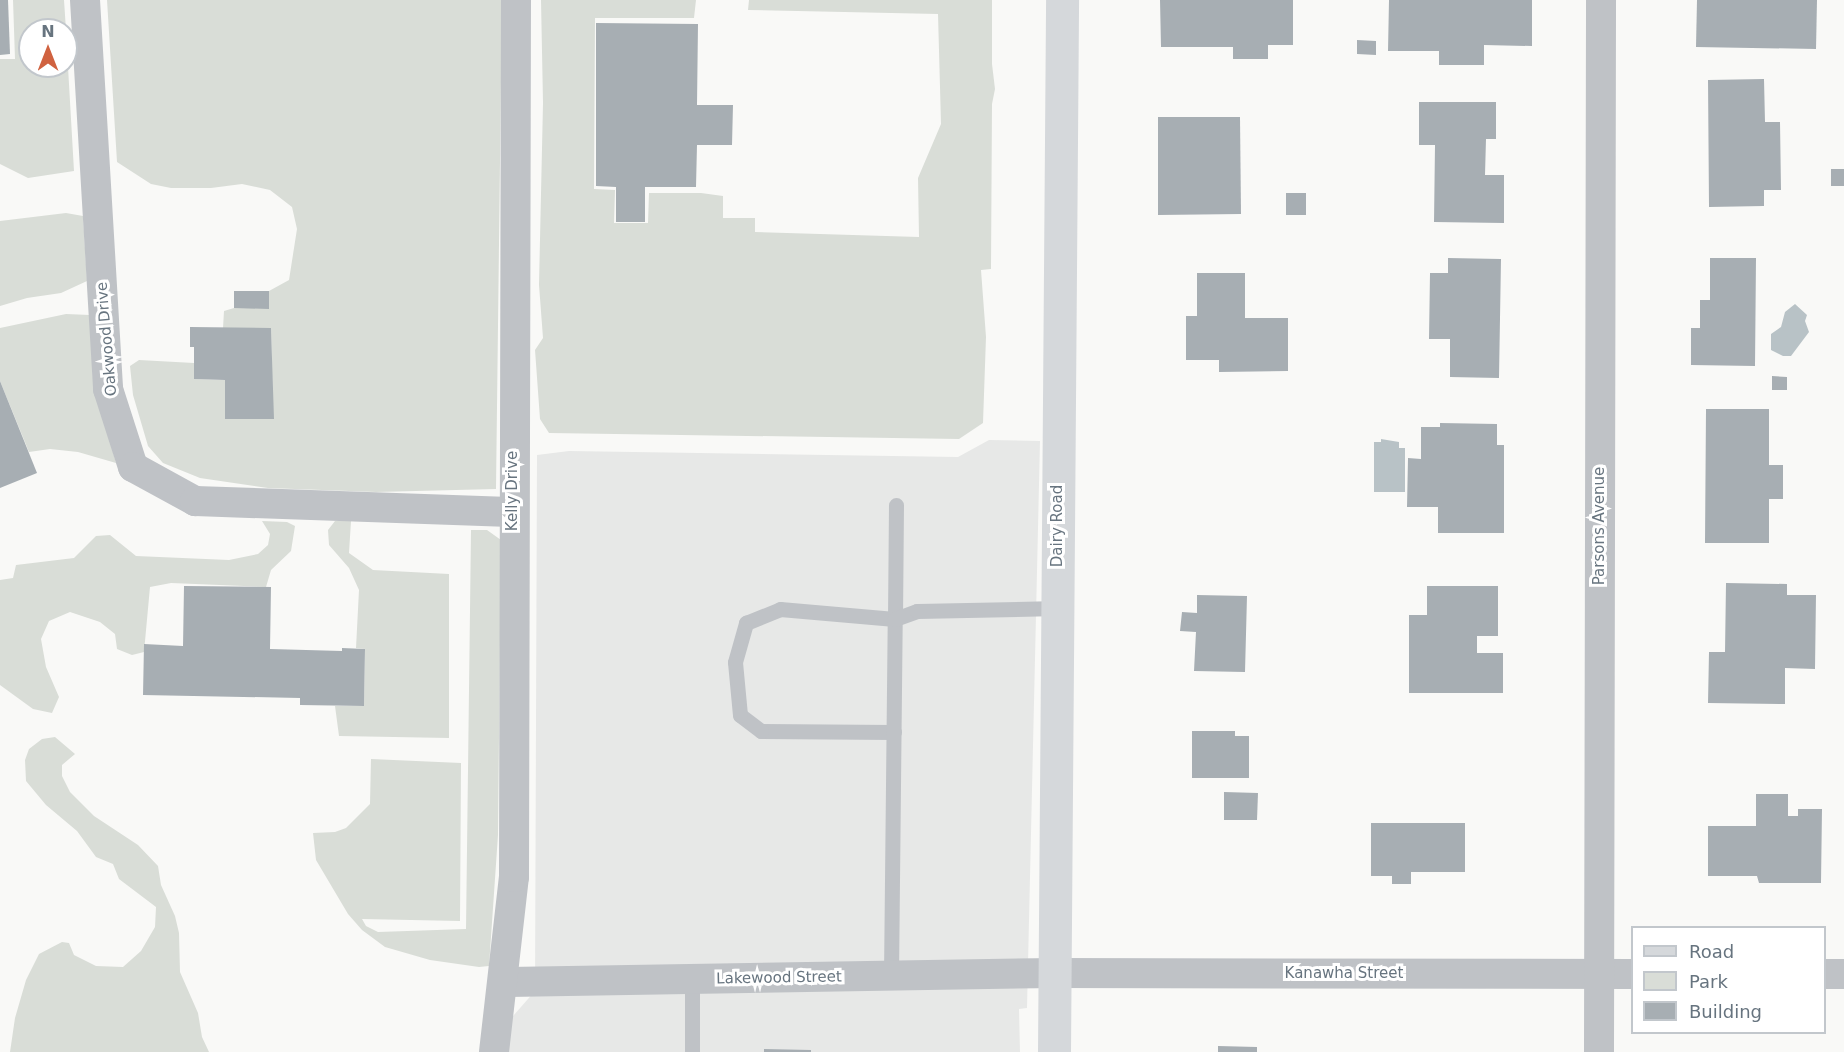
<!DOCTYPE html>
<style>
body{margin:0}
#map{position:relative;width:1844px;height:1052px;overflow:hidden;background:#f9f9f7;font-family:"DejaVu Sans",sans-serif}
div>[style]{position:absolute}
.built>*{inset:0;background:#e7e8e7}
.green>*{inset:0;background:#d9ddd7}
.water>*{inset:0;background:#b8c2c6}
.building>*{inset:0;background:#a7aeb3}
.lane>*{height:15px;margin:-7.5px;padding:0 7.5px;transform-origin:7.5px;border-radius:7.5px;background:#bfc2c6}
.street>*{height:30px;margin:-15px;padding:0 15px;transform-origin:15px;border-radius:15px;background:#bfc2c6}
.secondary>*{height:33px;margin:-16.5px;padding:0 16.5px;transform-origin:16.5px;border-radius:16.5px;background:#d5d8db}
span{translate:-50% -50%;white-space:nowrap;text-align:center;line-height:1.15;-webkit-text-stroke:6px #fff;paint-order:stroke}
.street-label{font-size:15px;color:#67747f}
.legend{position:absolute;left:1631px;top:926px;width:195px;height:108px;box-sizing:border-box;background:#fff;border:2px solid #c2c7cc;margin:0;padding:8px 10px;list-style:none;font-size:18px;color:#67747f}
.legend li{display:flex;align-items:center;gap:12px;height:30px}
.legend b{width:30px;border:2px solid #c2c7cc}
.north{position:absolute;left:18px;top:18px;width:60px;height:60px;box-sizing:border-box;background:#fff;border:2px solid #c2c7cc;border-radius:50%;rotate:0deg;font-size:16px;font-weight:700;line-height:24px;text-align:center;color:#67747f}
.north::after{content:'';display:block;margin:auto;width:21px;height:27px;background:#d06240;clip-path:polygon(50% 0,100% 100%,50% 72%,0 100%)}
</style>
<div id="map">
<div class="built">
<i style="clip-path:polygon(989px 440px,1040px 441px,1027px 1008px,1019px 1009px,1020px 1052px,495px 1052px,499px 1032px,535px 991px,537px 455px,569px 451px,958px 457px)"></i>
</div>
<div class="green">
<i style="clip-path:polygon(13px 0,64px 0,66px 30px,30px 30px,30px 66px,66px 66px,66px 32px,74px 171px,28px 178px,0 164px,0 59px,15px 59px)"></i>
<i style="clip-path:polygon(107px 0,502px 0,496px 489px,376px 492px,268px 488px,200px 478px,163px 463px,148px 446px,133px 395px,130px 366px,139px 360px,194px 363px,194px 379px,225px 380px,225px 419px,273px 419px,271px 328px,223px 328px,224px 311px,234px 308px,269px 308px,269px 291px,289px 280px,297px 229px,292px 207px,270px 190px,242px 184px,211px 188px,171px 188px,151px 184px,117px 162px)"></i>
<i style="clip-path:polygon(541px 0,696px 0,694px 18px,595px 18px,594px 189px,615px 190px,614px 223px,648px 223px,649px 193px,701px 193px,723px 196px,723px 218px,755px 218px,755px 232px,919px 237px,918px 178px,941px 124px,938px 14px,748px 10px,749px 0,992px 0,992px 64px,995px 89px,992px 104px,991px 269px,981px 270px,986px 337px,983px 423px,959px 439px,549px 433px,540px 419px,535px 350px,543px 338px,539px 285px,543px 103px)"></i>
<i style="clip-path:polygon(66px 213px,83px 216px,87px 281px,61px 293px,27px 298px,0 306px,0 221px)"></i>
<i style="clip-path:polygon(66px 314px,90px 315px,93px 379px,116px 463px,78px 452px,50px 449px,29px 452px,0 381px,0 328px)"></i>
<i style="clip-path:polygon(262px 521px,287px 522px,295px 526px,291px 551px,271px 570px,266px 587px,171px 583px,150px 587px,144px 652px,132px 655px,117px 649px,115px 634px,100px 622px,70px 612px,49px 621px,41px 639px,46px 667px,59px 697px,52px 713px,33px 709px,0 685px,0 580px,13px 578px,16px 565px,74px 558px,96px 536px,110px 535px,136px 556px,229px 560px,258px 554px,268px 545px,270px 534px)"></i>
<i style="clip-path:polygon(335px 521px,351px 521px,349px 553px,373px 570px,449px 574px,449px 738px,339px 736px,335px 706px,364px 706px,365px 649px,356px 648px,359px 590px,349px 568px,329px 545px,328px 530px)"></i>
<i style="clip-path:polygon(471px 530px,487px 530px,501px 540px,498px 835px,489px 966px,479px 967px,430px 960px,385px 947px,362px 930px,348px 914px,316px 860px,313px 833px,335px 832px,346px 828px,370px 804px,371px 759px,461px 763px,460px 921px,362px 919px,366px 926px,378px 932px,466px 929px)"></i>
<i style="clip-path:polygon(55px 737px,75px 754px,62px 765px,62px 776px,70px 792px,94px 816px,138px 845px,158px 866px,161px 885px,175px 916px,179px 933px,180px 972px,198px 1013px,202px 1037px,209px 1052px,10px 1052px,15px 1018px,26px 980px,39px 954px,62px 942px,69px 943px,74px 955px,96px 966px,123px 967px,141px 951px,155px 927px,156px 907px,119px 879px,113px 864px,96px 857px,77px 831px,46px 805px,26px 781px,25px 760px,29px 749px,42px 739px)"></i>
</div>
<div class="water">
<i style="clip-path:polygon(1795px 304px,1807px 315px,1805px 321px,1809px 332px,1791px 356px,1783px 356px,1771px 350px,1771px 334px,1781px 327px,1785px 312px)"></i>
<i style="clip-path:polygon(1381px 439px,1399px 442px,1399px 448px,1405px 448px,1405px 492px,1374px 492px,1374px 442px,1381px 442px)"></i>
</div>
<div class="building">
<i style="clip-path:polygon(0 0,8px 0,10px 54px,0 55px)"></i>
<i style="clip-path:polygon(1160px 0,1293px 0,1293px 45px,1268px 45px,1268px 59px,1233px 59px,1233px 47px,1161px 47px)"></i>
<i style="clip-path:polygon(1389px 0,1532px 0,1532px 46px,1484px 45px,1484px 65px,1439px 65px,1439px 51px,1388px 51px)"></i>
<i style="clip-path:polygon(1697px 0,1817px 0,1816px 49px,1696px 47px)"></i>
<i style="clip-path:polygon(596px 23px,698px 24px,697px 105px,733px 105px,732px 145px,697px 145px,696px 187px,645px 187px,645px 222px,616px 222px,616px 187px,596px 186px)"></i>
<i style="clip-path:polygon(1357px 40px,1376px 41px,1376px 55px,1357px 54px)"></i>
<i style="clip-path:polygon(1764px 79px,1765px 122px,1780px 122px,1781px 190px,1764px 190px,1764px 206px,1709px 207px,1708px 80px)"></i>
<i style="clip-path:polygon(1419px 102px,1496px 102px,1496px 139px,1486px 139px,1485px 175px,1504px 175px,1504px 223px,1434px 222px,1435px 145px,1419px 145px)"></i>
<i style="clip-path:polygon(1158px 117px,1240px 117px,1241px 214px,1158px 215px)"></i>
<i style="clip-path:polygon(1831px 169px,1844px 169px,1844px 186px,1831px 186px)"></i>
<i style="clip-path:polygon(1286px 193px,1306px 193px,1306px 215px,1286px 215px)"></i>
<i style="clip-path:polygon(1448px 258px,1501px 259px,1499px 378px,1450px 377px,1450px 339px,1429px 339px,1430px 273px,1448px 273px)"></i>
<i style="clip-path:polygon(1710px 258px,1756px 258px,1755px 366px,1691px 365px,1691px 328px,1700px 328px,1700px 300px,1710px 300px)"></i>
<i style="clip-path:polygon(1197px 273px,1245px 273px,1245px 318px,1288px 318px,1288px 371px,1219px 372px,1219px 360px,1186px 360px,1186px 316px,1197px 316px)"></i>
<i style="clip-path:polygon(234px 291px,269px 291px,269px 309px,234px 308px)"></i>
<i style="clip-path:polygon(190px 327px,271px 328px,274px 419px,225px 419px,225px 380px,194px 379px,194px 347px,190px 347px)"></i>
<i style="clip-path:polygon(1772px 376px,1787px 377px,1787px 390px,1772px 390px)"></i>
<i style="clip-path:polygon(0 381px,37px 473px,0 488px)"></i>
<i style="clip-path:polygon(1706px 409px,1769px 409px,1769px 465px,1783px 465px,1783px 499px,1769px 499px,1769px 543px,1705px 543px)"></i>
<i style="clip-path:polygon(1440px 423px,1497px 424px,1497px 445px,1504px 445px,1504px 533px,1438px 533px,1438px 507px,1407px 507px,1408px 458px,1421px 459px,1421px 427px,1440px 427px)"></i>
<i style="clip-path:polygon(1726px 583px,1787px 584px,1787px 595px,1816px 595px,1815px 669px,1785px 668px,1785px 704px,1708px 703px,1709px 652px,1725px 652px)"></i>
<i style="clip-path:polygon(184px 586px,271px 587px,270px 649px,342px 651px,342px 648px,365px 649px,364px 706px,300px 705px,300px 698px,143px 695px,144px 644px,183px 646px)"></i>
<i style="clip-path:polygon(1427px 586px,1498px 586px,1498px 636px,1477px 636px,1477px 653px,1503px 653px,1503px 693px,1409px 693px,1409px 615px,1427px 615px)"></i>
<i style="clip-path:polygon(1197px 595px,1247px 596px,1245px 672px,1194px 671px,1196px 632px,1180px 631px,1182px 612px,1197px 613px)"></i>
<i style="clip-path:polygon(1192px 731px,1235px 731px,1235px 736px,1249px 736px,1249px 778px,1192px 778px)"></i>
<i style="clip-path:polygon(1224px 792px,1258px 793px,1257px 820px,1224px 820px)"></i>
<i style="clip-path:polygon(1756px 794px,1788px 794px,1788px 816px,1798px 816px,1798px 809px,1822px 809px,1821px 883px,1759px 883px,1757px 876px,1708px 876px,1708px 826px,1756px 826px)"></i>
<i style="clip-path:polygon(1371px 823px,1465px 823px,1465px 872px,1411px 872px,1411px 884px,1392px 884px,1392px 876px,1371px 876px)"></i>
<i style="clip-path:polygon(1218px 1046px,1257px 1047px,1257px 1052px,1218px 1052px)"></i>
<i style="clip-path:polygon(764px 1049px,811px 1050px,811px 1052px,764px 1052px)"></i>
</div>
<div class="lane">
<i style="left:894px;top:732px;width:133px;rotate:-179.6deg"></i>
<i style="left:761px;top:731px;width:26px;rotate:-143deg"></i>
<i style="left:740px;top:715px;width:53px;rotate:-95.4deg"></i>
<i style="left:735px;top:662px;width:41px;rotate:-74.2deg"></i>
<i style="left:746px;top:623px;width:37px;rotate:-22deg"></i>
<i style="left:780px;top:609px;width:115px;rotate:5deg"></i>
<i style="left:895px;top:619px;width:114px;rotate:-89.5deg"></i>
<i style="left:891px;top:976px;width:357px;rotate:-89.4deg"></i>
<i style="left:895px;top:619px;width:23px;rotate:-20deg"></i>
<i style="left:917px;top:611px;width:141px;rotate:-1.2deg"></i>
<i style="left:692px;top:979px;width:73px;rotate:90deg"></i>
</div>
<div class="street">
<i style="left:85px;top:0;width:390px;rotate:86.6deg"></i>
<i style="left:108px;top:389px;width:82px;rotate:72.2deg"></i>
<i style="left:133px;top:467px;width:71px;rotate:28.7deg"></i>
<i style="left:195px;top:501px;width:318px;rotate:2deg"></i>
<i style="left:1824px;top:974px;width:20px"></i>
<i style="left:504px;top:982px;width:551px;rotate:-0.94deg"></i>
<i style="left:1055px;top:973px;width:577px;rotate:0.1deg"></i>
<i style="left:494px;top:1052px;width:176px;rotate:-83.5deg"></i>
<i style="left:514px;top:877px;width:877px;rotate:-89.87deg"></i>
<i style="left:1599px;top:1052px;width:1052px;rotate:-89.89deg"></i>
</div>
<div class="secondary">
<i style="left:1054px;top:1052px;width:1052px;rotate:-89.56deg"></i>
</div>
<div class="street-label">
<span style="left:107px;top:339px;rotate:-95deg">Oakwood Drive</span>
<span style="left:513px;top:491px;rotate:-90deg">Kelly Drive</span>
<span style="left:1058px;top:526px;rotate:-90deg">Dairy Road</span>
<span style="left:1600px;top:526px;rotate:-90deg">Parsons Avenue</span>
<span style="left:1344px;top:974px">Kanawha Street</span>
<span style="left:779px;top:978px;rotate:-1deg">Lakewood Street</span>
</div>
<ul class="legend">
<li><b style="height:8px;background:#d5d8db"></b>Road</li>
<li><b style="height:16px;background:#d9ddd7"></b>Park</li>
<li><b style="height:16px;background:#a7aeb3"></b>Building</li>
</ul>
<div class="north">N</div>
</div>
